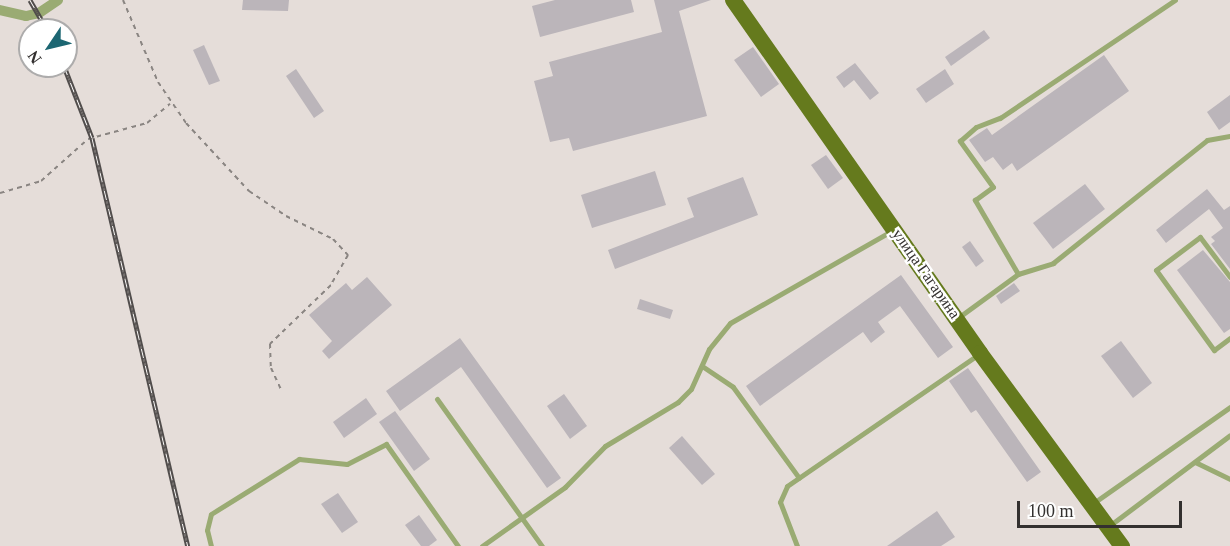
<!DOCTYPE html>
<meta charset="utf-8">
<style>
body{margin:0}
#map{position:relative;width:1230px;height:546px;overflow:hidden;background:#e5ddd9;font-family:Georgia,serif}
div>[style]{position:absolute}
.building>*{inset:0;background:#bbb5ba}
.path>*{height:2px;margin-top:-1px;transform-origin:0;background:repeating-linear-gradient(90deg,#8a8582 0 4.5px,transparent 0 9px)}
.service>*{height:5px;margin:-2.5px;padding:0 2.5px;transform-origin:2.5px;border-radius:2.5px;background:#9aab73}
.minor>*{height:10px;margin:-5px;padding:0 5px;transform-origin:5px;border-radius:5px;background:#9aab73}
.primary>*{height:16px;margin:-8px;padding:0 8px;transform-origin:8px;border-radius:8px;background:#657a1d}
.rail>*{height:5px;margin-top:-2.5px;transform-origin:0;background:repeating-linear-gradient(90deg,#fff 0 9px,#514d4c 0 18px);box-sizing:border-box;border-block:2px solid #514d4c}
span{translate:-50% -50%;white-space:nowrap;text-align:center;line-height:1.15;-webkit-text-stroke:5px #fff;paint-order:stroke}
.street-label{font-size:16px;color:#33302f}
.north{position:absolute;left:18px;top:18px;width:60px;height:60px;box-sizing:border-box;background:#fff;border:2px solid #adacac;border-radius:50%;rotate:235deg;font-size:16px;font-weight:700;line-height:24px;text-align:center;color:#33302f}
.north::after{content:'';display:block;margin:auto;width:21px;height:27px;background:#1c6672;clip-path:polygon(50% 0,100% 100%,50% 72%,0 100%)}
.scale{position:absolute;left:1017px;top:501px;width:165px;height:27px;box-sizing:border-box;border:3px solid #33302f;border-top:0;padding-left:8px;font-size:18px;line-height:21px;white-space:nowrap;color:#33302f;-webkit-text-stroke:4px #fff;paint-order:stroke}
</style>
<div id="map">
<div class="building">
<i style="clip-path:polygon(243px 0,289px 0,288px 11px,242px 10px)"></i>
<i style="clip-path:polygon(555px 0,631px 0,634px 12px,540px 37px,532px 6px)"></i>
<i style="clip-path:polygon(654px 0,711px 0,679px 11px,707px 116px,573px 151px,569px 138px,550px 142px,534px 81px,553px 76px,549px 62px,662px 32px)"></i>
<i style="clip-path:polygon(984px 30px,990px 38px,951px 66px,945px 57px)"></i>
<i style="clip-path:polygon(204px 45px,220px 81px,209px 85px,193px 50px)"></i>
<i style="clip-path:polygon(753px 47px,779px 84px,761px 97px,734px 60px)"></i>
<i style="clip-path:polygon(1104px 55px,1129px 91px,1017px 171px,1012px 163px,1003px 170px,993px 157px,985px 162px,969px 140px,987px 128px,992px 135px)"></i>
<i style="clip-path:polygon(855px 63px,879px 93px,870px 100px,854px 80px,844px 88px,836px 77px)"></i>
<i style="clip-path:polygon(296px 69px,324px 111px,314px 118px,286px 76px)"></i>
<i style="clip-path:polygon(945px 69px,954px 84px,926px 103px,916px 89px)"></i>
<i style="clip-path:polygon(1230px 95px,1230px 122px,1219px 130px,1207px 112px)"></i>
<i style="clip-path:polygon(826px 155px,843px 178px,828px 189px,811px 165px)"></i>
<i style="clip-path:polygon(655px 171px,666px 205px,592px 228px,581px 195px)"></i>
<i style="clip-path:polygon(743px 177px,758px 215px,615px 269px,608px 250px,694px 217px,687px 198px)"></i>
<i style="clip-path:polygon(1085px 184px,1105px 209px,1053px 249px,1033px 223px)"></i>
<i style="clip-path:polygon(1207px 189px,1224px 210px,1230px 206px,1230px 269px,1211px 244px,1215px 241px,1211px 237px,1223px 228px,1209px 209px,1166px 243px,1156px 230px)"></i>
<i style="clip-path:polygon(970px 241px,984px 261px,976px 267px,962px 247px)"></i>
<i style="clip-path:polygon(1203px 250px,1230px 282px,1230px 329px,1224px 333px,1177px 270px)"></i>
<i style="clip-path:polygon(901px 275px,953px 347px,938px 358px,900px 306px,878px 322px,885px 332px,871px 343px,863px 332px,760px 406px,746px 386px)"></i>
<i style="clip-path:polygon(367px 277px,392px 305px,329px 359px,322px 351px,332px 341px,309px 315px,346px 283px,352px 290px)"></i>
<i style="clip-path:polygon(1014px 283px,1020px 291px,1001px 304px,996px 296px)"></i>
<i style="clip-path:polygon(640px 299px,673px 310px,670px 319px,637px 309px)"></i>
<i style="clip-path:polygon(460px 338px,561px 478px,547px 488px,461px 367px,400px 411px,386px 391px)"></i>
<i style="clip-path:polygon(1121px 341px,1152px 383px,1133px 398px,1101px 356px)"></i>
<i style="clip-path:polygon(968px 368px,1041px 472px,1027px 482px,976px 410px,971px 413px,949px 381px)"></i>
<i style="clip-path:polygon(564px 394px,587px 426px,570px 439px,547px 406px)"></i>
<i style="clip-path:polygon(366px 398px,377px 414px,344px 438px,333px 422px)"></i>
<i style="clip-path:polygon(395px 411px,430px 459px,414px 471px,379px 422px)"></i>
<i style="clip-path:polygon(682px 436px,715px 474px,702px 485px,669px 448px)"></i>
<i style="clip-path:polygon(338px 493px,358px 522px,342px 533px,321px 504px)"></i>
<i style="clip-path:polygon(937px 511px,955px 537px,941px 546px,887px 546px)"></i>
<i style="clip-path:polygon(419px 515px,437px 540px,429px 546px,421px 546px,405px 525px)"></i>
</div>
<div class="path">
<i style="left:123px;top:0;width:89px;rotate:66.9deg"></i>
<i style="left:158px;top:82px;width:50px;rotate:55.7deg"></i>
<i style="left:186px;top:123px;width:93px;rotate:47.2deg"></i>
<i style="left:249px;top:191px;width:45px;rotate:34deg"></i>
<i style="left:286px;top:216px;width:52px;rotate:26.1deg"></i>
<i style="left:333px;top:239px;width:22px;rotate:47deg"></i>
<i style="left:348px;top:255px;width:34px;rotate:120deg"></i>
<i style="left:331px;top:285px;width:85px;rotate:136deg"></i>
<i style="left:270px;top:344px;width:24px;rotate:88deg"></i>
<i style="left:271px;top:368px;width:23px;rotate:65deg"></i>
<i style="left:0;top:193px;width:43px;rotate:-16.3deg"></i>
<i style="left:41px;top:181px;width:63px;rotate:-41.8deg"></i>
<i style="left:88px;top:139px;width:61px;rotate:-15.2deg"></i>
<i style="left:147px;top:123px;width:30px;rotate:-40deg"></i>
</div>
<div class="service">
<i style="left:1018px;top:274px;width:86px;rotate:-120.2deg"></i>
<i style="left:975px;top:200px;width:22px;rotate:-36deg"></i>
<i style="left:993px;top:187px;width:57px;rotate:-125.7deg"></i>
<i style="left:960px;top:141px;width:21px;rotate:-41deg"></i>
<i style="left:976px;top:127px;width:26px;rotate:-21deg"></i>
<i style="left:1000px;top:118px;width:211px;rotate:-34deg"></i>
<i style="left:1230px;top:277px;width:50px;rotate:-126.9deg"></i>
<i style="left:1200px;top:237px;width:55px;rotate:143.1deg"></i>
<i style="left:1156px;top:270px;width:99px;rotate:54.1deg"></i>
<i style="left:1214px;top:350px;width:20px;rotate:-37deg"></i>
<i style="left:959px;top:317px;width:73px;rotate:-36.1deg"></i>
<i style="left:1018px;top:274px;width:37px;rotate:-17deg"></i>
<i style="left:1053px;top:263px;width:197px;rotate:-38.6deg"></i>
<i style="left:1207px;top:140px;width:23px;rotate:-10deg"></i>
<i style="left:702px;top:366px;width:37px;rotate:34deg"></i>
<i style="left:733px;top:387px;width:112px;rotate:54deg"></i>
<i style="left:437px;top:399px;width:181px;rotate:54.5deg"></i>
<i style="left:1195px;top:462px;width:39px;rotate:26deg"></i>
<i style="left:1092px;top:504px;width:169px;rotate:-35.1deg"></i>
<i style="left:1109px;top:526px;width:151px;rotate:-36.9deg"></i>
<i style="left:211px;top:546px;width:16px;rotate:-104deg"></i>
<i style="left:207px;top:530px;width:16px;rotate:-76deg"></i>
<i style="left:211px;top:514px;width:104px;rotate:-32deg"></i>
<i style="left:299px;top:459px;width:48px;rotate:5.9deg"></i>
<i style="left:347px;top:464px;width:44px;rotate:-27.1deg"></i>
<i style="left:386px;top:444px;width:125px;rotate:54.8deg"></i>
<i style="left:482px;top:546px;width:102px;rotate:-35.4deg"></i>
<i style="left:565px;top:487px;width:57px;rotate:-45.7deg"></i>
<i style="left:605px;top:446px;width:85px;rotate:-31.1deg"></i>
<i style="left:678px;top:402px;width:18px;rotate:-45deg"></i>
<i style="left:691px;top:389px;width:44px;rotate:-65.8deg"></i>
<i style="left:709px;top:349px;width:33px;rotate:-51deg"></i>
<i style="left:730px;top:323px;width:188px;rotate:-29.7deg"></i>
<i style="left:797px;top:546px;width:47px;rotate:-111.1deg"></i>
<i style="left:780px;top:502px;width:17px;rotate:-66deg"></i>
<i style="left:787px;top:486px;width:233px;rotate:-34.5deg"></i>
</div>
<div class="minor">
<i style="left:0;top:10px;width:27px;rotate:13deg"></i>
<i style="left:26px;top:16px;width:13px;rotate:-13deg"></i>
<i style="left:39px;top:13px;width:23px;rotate:-34deg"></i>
</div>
<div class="primary">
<i style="left:733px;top:0;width:431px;rotate:55deg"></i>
<i style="left:980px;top:353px;width:240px;rotate:53.7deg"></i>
</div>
<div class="rail">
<i style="left:30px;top:0;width:34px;rotate:60deg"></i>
<i style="left:64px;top:66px;width:77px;rotate:68.7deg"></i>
<i style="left:92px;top:138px;width:419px;rotate:76.8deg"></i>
</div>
<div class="street-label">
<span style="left:926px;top:274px;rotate:55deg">улица Гагарина</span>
</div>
<div class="north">N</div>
<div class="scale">100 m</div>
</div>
